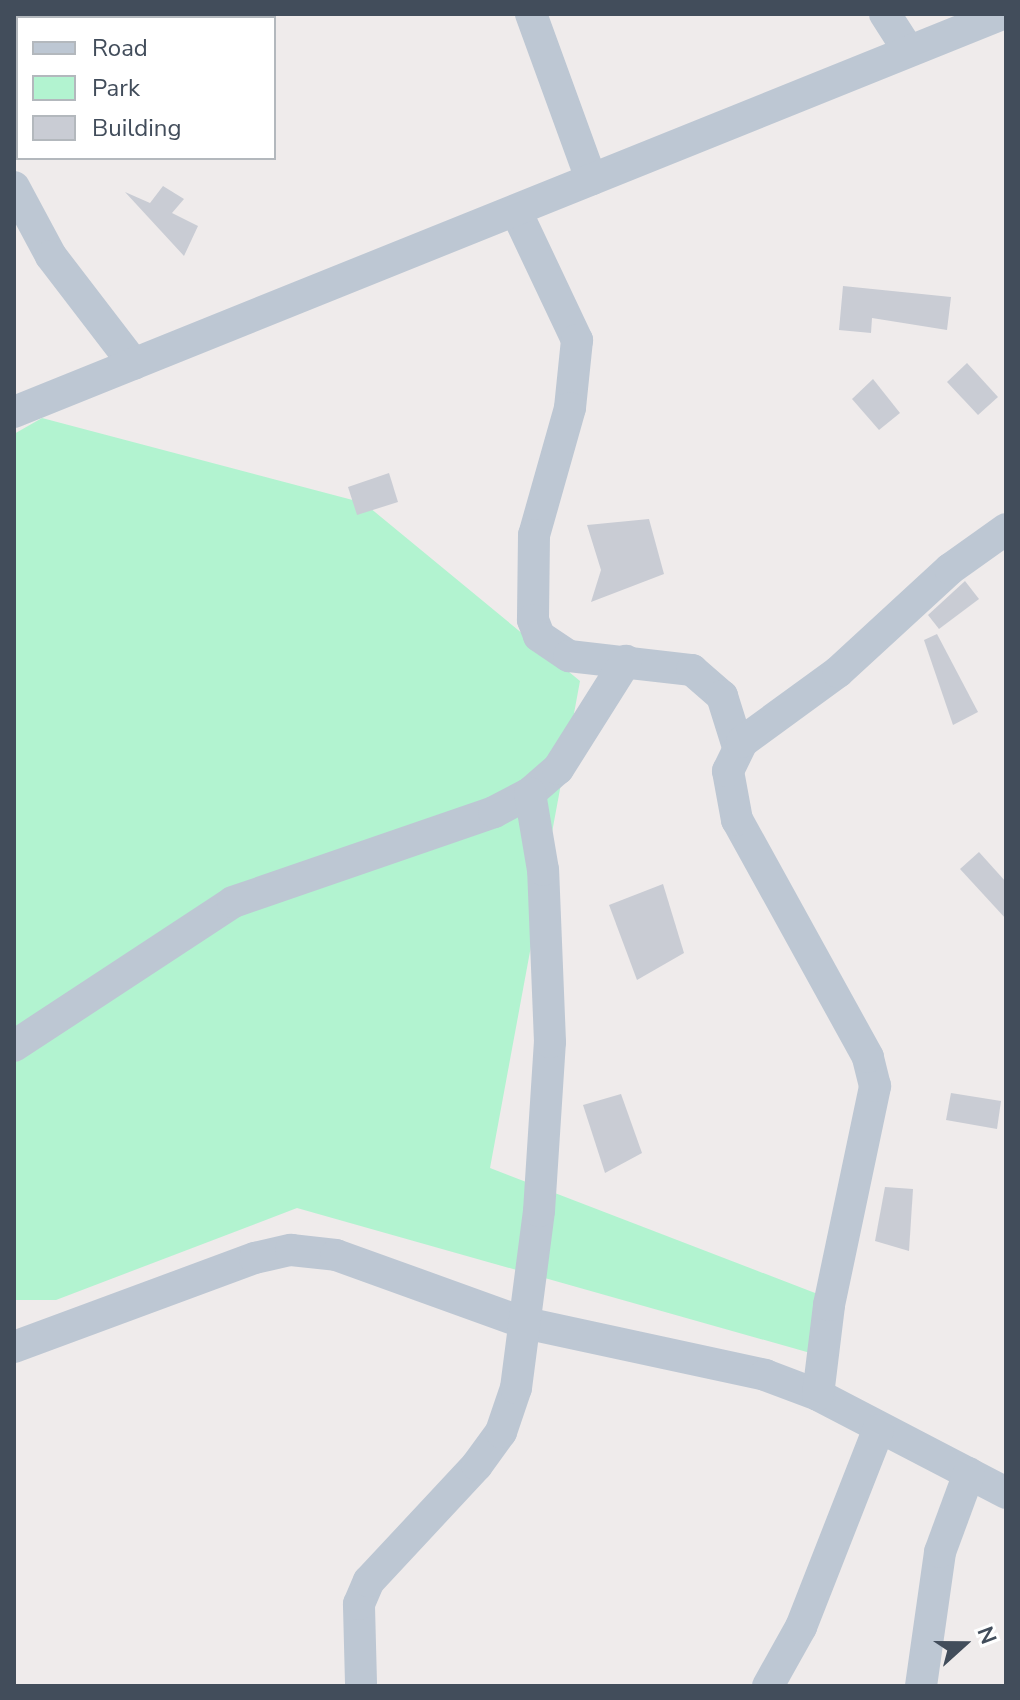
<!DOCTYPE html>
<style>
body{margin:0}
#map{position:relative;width:1020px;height:1700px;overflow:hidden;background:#efebeb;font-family:"Nunito Sans",sans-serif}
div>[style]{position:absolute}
.green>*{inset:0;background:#b2f3d0}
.building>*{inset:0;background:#c9ccd4}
.minor>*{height:32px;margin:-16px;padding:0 16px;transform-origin:16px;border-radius:16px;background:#bdc7d3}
span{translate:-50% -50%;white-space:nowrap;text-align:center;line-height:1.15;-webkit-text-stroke:6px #fff;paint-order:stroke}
.frame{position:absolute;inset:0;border:16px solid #424d5b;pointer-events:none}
.legend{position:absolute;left:16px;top:16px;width:260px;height:144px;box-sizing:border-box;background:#fff;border:2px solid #b3b8bd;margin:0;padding:10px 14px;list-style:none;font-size:24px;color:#424d5b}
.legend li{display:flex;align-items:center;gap:16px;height:40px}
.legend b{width:40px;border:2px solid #b3b8bd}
.north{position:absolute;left:924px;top:1604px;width:80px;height:80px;-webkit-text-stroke:6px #fff;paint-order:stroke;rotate:69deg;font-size:22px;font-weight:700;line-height:32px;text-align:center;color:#424d5b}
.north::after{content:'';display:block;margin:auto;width:28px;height:36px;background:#424d5b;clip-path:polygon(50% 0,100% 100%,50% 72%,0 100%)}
</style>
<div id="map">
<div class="green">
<i style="clip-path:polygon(42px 418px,364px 503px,580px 681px,490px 1168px,841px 1303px,828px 1358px,297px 1208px,56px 1300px,14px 1300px,14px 434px)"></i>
</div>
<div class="building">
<i style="clip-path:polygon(163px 186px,184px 199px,172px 213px,198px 226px,184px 256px,125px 192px,150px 203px)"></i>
<i style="clip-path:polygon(843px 286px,951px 297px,947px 330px,872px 318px,871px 333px,839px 330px)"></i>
<i style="clip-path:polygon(967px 363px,998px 397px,978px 415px,947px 382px)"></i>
<i style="clip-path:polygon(873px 379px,900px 413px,879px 430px,852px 399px)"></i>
<i style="clip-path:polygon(389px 473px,398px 502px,357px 515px,348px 487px)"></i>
<i style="clip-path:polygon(649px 519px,664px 574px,591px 602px,601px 570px,587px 525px)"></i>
<i style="clip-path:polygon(965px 581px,979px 599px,939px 629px,928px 615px)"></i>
<i style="clip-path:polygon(937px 634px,978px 712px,953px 725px,924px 640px)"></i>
<i style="clip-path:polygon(979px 852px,1006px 882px,1006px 919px,960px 869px)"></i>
<i style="clip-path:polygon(663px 884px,684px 953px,637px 980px,609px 905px)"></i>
<i style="clip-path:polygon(951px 1093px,1001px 1101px,997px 1129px,946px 1120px)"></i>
<i style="clip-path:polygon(621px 1094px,642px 1153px,605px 1173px,583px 1105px)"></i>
<i style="clip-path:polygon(885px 1187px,913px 1189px,909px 1251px,875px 1241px)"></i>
</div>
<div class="minor">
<i style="left:531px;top:14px;width:176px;rotate:70deg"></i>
<i style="left:885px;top:14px;width:43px;rotate:57.4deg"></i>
<i style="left:14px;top:187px;width:78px;rotate:61.8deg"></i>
<i style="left:51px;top:256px;width:136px;rotate:52.5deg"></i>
<i style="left:516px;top:211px;width:143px;rotate:64.7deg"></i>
<i style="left:577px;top:340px;width:68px;rotate:95.9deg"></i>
<i style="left:570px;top:408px;width:132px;rotate:105.8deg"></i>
<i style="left:534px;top:535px;width:85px;rotate:90.7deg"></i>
<i style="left:533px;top:620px;width:17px;rotate:69deg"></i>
<i style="left:539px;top:636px;width:36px;rotate:34deg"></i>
<i style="left:569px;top:656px;width:124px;rotate:6.5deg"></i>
<i style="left:692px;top:670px;width:40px;rotate:41deg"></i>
<i style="left:722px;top:696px;width:53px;rotate:72.6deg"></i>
<i style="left:14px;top:412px;width:1065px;rotate:-21.94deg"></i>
<i style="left:14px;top:1046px;width:262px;rotate:-33.3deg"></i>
<i style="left:233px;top:902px;width:276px;rotate:-19deg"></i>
<i style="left:494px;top:812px;width:41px;rotate:-27.8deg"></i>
<i style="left:530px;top:793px;width:37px;rotate:-41deg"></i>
<i style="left:558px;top:769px;width:128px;rotate:-57.8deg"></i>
<i style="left:14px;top:1347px;width:257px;rotate:-20.3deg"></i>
<i style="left:255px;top:1258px;width:37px;rotate:-13deg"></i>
<i style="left:291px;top:1250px;width:45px;rotate:6.3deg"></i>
<i style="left:336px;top:1255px;width:201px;rotate:19.8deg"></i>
<i style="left:525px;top:1323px;width:246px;rotate:12.2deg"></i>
<i style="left:765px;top:1375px;width:57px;rotate:20.7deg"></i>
<i style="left:818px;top:1395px;width:212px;rotate:27.5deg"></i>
<i style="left:818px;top:1395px;width:91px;rotate:-83deg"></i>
<i style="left:829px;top:1305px;width:224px;rotate:-78.1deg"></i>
<i style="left:875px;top:1086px;width:30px;rotate:-104deg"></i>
<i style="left:868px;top:1057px;width:271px;rotate:-118.9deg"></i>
<i style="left:737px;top:820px;width:50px;rotate:-100.4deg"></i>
<i style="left:728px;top:771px;width:32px;rotate:-64deg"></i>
<i style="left:742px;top:742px;width:119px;rotate:-36.1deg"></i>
<i style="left:838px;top:672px;width:152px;rotate:-42.6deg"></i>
<i style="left:950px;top:569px;width:69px;rotate:-35.5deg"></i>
<i style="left:361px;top:1683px;width:79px;rotate:-91.5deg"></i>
<i style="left:359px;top:1604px;width:25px;rotate:-67deg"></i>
<i style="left:369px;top:1581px;width:158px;rotate:-47deg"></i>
<i style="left:477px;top:1465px;width:41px;rotate:-54deg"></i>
<i style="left:501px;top:1432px;width:46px;rotate:-71.2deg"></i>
<i style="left:516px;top:1388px;width:178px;rotate:-82.6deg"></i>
<i style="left:539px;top:1211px;width:169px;rotate:-86.3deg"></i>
<i style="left:550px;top:1042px;width:172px;rotate:-92.3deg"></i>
<i style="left:543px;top:870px;width:78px;rotate:-99.6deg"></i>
<i style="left:768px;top:1686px;width:68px;rotate:-60.8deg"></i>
<i style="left:801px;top:1627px;width:211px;rotate:-68.6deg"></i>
<i style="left:921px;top:1686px;width:135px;rotate:-81.9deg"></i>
<i style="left:940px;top:1552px;width:84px;rotate:-69.8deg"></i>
</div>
<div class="frame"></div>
<ul class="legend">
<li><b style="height:10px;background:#bdc7d3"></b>Road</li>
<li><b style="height:22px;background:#b2f3d0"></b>Park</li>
<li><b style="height:22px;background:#c9ccd4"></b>Building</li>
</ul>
<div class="north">N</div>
</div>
